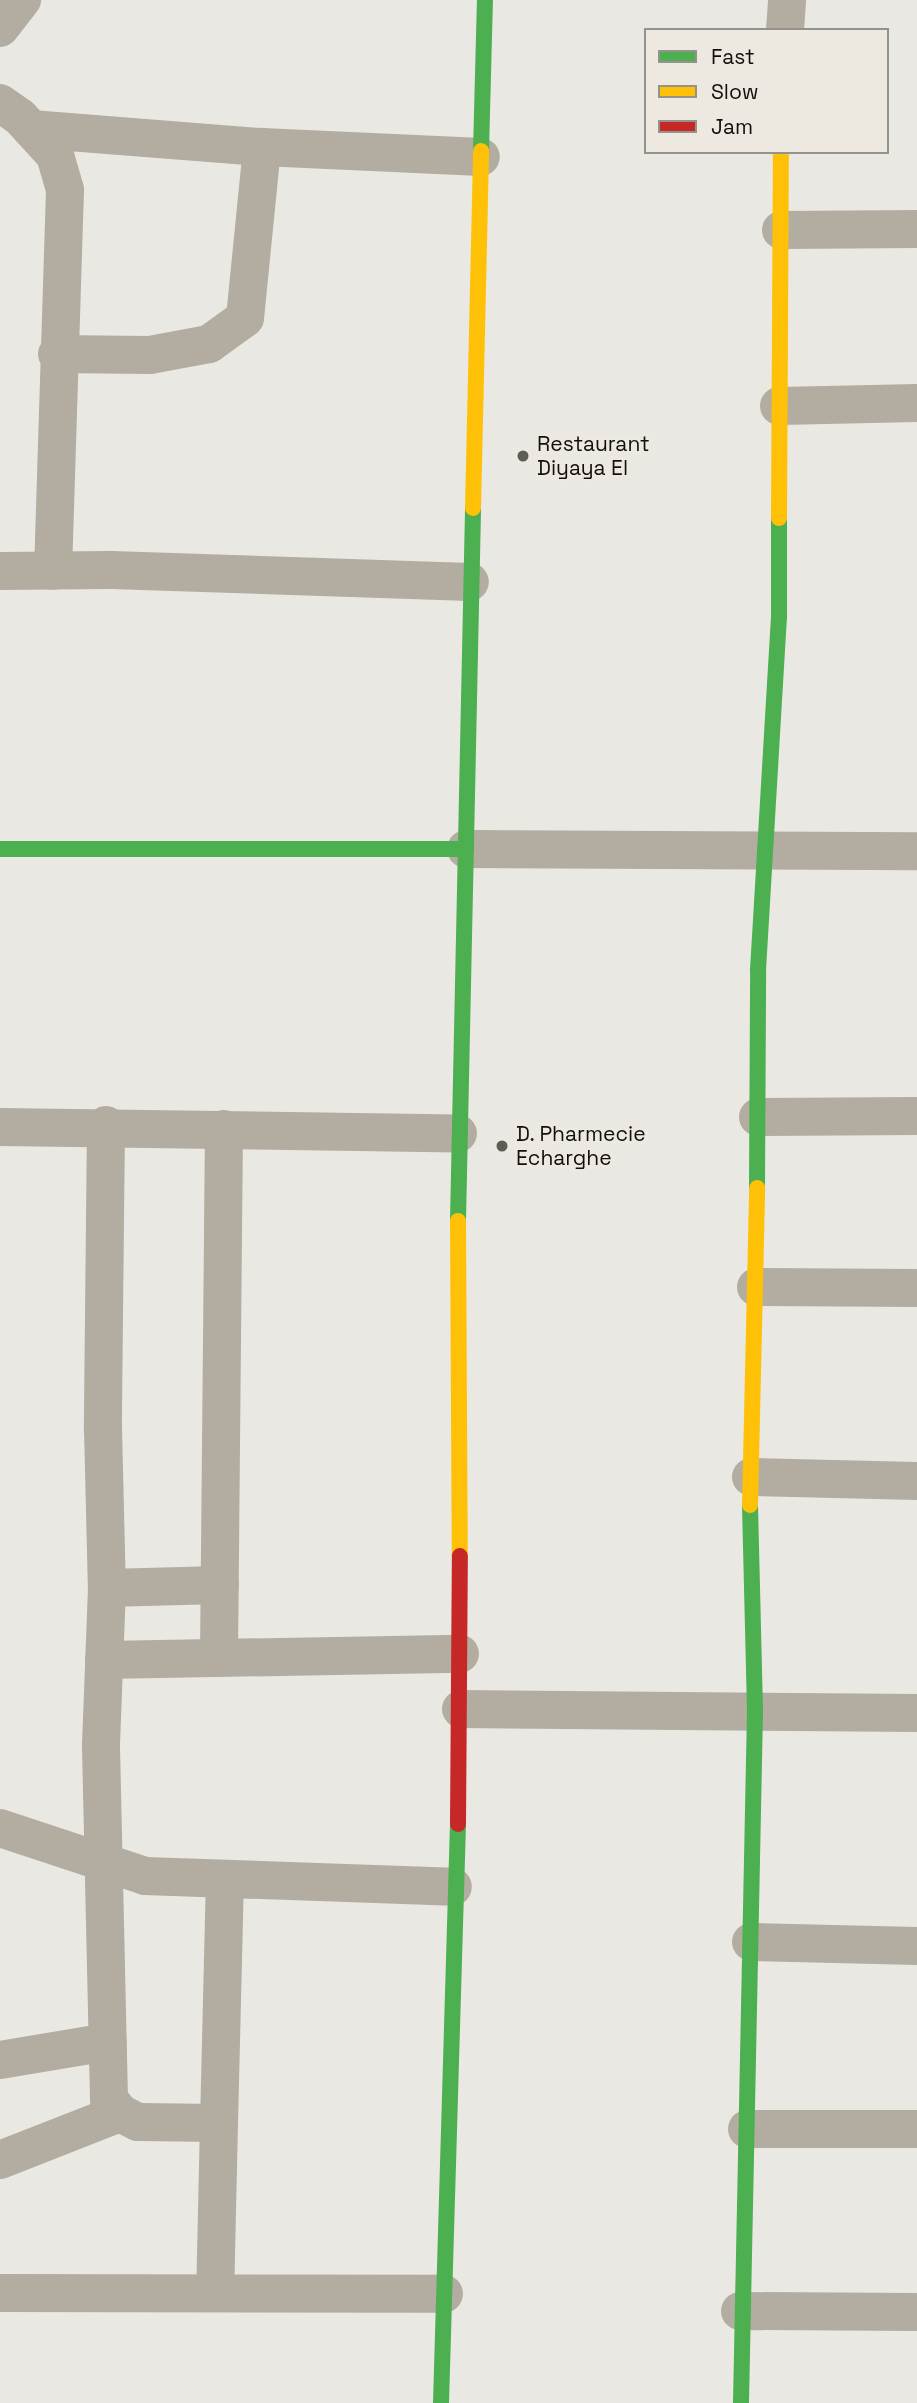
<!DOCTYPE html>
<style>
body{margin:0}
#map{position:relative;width:917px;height:2403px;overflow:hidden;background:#eae8e3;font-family:"Space Grotesk",sans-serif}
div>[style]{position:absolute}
.street>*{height:38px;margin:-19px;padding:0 19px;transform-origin:19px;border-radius:19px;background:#b3aca0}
.fast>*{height:16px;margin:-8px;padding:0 8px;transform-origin:8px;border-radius:8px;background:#4caf50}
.slow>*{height:16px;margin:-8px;padding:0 8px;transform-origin:8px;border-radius:8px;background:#ffc107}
.jam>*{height:16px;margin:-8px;padding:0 8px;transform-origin:8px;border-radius:8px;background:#c62828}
.dots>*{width:19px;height:19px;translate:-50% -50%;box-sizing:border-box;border:4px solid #ede9e0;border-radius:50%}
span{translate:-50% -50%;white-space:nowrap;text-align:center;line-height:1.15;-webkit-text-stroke:7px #ede9e0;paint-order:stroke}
.poi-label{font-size:21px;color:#11100d}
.left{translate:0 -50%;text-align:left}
.legend{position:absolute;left:644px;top:28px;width:245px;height:126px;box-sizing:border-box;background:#ede9e0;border:2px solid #95928c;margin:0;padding:9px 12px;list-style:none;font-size:21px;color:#11100d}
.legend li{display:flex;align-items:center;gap:14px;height:35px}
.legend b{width:35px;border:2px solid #95928c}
</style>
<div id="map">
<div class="street">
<i style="left:0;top:28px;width:36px;rotate:-52deg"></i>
<i style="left:785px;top:30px;width:30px;rotate:-86deg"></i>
<i style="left:0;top:103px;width:24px;rotate:35deg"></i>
<i style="left:20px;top:117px;width:52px;rotate:47.4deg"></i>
<i style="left:55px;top:155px;width:36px;rotate:74deg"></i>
<i style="left:65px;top:190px;width:381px;rotate:91.8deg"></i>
<i style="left:31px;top:129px;width:232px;rotate:4.5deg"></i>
<i style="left:262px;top:147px;width:219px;rotate:2.6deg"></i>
<i style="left:781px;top:230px;width:136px;rotate:-0.4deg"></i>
<i style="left:57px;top:354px;width:93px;rotate:0.6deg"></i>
<i style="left:150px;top:355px;width:60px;rotate:-10.6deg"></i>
<i style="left:209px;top:344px;width:44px;rotate:-35.8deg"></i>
<i style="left:245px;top:318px;width:172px;rotate:-84.3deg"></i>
<i style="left:779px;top:406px;width:138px;rotate:-1.2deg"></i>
<i style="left:0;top:571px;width:111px;rotate:-0.5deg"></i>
<i style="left:111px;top:570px;width:359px;rotate:1.9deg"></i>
<i style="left:466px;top:849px;width:451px;rotate:0.3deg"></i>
<i style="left:758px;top:1117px;width:159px;rotate:-0.4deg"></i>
<i style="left:106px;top:1125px;width:304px;rotate:90.6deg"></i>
<i style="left:103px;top:1429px;width:159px;rotate:88.6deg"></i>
<i style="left:107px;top:1588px;width:159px;rotate:92.2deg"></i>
<i style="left:101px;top:1747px;width:352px;rotate:88.7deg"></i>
<i style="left:109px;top:2099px;width:18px;rotate:52deg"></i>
<i style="left:120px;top:2113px;width:20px;rotate:27deg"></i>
<i style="left:138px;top:2122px;width:81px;rotate:0.7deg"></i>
<i style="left:219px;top:2123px;width:170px;rotate:91.3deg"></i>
<i style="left:0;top:1127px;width:458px;rotate:0.8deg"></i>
<i style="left:756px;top:1287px;width:161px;rotate:0.4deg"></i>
<i style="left:751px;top:1477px;width:166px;rotate:1.4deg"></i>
<i style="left:107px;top:1588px;width:113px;rotate:-1.5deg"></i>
<i style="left:219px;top:1658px;width:529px;rotate:-89.46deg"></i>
<i style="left:104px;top:1660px;width:356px;rotate:-1deg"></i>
<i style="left:461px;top:1709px;width:456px;rotate:0.5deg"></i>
<i style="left:0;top:1828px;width:153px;rotate:18.3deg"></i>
<i style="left:145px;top:1876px;width:308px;rotate:2deg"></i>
<i style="left:751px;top:1942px;width:166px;rotate:1.4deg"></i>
<i style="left:0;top:2060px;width:109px;rotate:-9.5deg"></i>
<i style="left:219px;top:2123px;width:244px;rotate:-88.6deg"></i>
<i style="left:747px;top:2129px;width:170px"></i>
<i style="left:0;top:2160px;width:129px;rotate:-21.4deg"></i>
<i style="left:0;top:2293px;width:444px;rotate:0.1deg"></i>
<i style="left:740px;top:2311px;width:177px;rotate:0.3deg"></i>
</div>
<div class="fast">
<i style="left:481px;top:151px;width:151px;rotate:-88.5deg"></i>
<i style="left:0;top:849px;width:466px"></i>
<i style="left:757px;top:1188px;width:218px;rotate:-89.7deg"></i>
<i style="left:758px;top:970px;width:354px;rotate:-86.6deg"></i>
<i style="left:779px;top:617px;width:99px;rotate:-90deg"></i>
<i style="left:458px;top:1221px;width:713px;rotate:-88.79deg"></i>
<i style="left:441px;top:2403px;width:579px;rotate:-88.32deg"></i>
<i style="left:741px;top:2403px;width:693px;rotate:-88.84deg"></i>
<i style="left:755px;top:1710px;width:205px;rotate:-91.4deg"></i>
</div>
<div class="slow">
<i style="left:473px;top:508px;width:357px;rotate:-88.7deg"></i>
<i style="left:779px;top:518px;width:366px;rotate:-89.7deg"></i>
<i style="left:458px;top:1221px;width:335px;rotate:89.7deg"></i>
<i style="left:750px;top:1505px;width:317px;rotate:-88.7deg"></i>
</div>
<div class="jam">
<i style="left:458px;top:1824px;width:268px;rotate:-89.6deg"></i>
</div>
<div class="dots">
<i style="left:523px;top:456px;background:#5d5c58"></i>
<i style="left:502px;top:1146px;background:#5d5c58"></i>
</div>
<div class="poi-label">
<span class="left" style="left:537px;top:456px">Restaurant<br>Diyaya El</span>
<span class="left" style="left:516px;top:1146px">D. Pharmecie<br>Echarghe</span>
</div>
<ul class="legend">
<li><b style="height:9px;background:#4caf50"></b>Fast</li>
<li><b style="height:9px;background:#ffc107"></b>Slow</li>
<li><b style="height:9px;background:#c62828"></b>Jam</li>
</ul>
</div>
